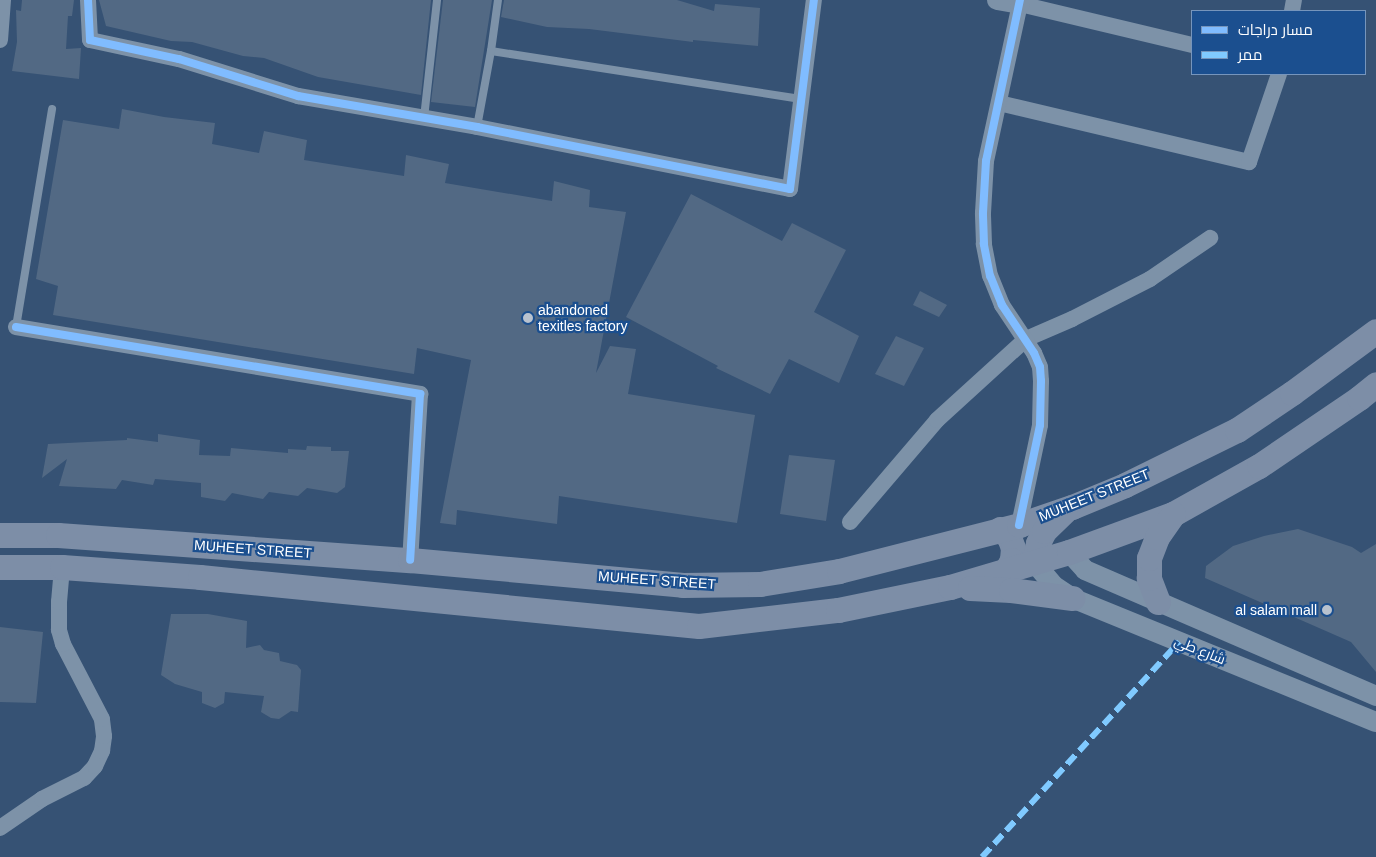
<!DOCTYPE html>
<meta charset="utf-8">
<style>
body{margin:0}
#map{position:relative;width:1376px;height:857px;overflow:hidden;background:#365274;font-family:Helvetica,Cairo,sans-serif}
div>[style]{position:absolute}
.building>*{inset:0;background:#526984}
.service>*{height:8px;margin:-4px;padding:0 4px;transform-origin:4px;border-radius:4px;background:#7d92a8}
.minor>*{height:16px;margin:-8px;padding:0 8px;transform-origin:8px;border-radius:8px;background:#7d92a8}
.tertiary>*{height:20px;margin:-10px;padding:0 10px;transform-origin:10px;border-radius:10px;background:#7d92a8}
.primary>*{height:25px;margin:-12.5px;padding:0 12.5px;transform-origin:12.5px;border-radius:12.5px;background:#7d8ea7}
.quiet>*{height:6px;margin-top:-3px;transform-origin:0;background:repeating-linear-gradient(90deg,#80caff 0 12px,transparent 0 18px)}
.cycleway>*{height:8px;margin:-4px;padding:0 4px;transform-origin:4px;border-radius:4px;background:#80bcff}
.dots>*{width:14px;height:14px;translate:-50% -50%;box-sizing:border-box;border:2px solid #1b4f8f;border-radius:50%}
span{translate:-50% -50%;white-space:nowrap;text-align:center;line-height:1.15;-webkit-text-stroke:4.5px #1b4f8f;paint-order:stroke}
.poi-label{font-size:14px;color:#fff}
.left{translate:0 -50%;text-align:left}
.right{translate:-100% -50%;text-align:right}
.street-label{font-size:14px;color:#fff}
.legend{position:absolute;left:1191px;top:10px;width:175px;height:65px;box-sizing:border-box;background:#1b4f8f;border:1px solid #7695bc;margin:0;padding:6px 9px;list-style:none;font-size:15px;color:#fff}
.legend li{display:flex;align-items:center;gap:10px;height:25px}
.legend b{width:25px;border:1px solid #7695bc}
</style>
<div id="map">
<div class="building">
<i style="clip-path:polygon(22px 0,74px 0,72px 16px,68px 16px,66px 49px,81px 48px,79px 79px,12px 71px,17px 42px,16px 10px,21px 11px)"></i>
<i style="clip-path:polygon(99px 0,431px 0,421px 95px,318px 77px,264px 58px,243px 56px,192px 42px,171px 41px,106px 26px)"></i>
<i style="clip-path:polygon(443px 0,492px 0,475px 107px,431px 102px)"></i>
<i style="clip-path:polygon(504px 0,677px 0,714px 11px,715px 4px,760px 8px,758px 46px,693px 40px,693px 42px,589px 29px,547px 27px,501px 17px)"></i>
<i style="clip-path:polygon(122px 109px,164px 117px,215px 123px,212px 144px,259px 153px,264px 131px,307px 140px,304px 160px,404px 176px,406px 155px,449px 164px,445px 183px,552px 201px,554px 181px,590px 190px,589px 207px,626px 212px,596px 373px,610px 346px,636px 349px,628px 394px,755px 415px,737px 523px,559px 496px,557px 524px,457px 510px,456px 525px,440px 523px,471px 360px,417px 348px,414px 374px,53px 315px,58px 286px,36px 279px,63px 120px,119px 129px)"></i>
<i style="clip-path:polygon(691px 194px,782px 241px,792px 223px,846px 250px,814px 312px,859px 336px,839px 383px,789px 359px,770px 394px,716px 368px,718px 366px,626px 317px)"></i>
<i style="clip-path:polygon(920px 291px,947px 305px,939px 317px,913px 305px)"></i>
<i style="clip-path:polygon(896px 336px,924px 348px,904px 386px,875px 374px)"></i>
<i style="clip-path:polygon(158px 434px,200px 440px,199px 455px,230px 456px,231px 448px,288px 453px,288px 449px,306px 450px,307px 446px,331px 447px,331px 451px,349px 451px,345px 487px,337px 493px,307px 488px,298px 496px,269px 492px,263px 499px,232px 493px,225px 501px,201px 497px,201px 483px,155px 479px,153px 485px,122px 480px,116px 489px,59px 486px,67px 459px,42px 478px,48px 444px,127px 440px,127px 438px,158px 442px)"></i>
<i style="clip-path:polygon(789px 455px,835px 460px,826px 521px,780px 514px)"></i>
<i style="clip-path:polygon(1298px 529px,1352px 547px,1361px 553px,1376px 544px,1376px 672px,1351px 642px,1205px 578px,1206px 566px,1233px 546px,1264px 536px)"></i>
<i style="clip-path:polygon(171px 614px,208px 614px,247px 621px,246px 648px,260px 645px,264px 650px,279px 653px,280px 661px,297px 665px,301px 670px,298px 712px,291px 711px,279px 719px,271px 718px,261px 712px,264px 696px,225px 692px,224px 703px,215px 708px,202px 703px,202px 692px,175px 684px,161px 675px)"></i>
<i style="clip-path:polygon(0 627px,43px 632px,36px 703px,0 702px)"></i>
</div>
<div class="service">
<i style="left:491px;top:51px;width:315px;rotate:8.8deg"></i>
<i style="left:424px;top:118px;width:119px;rotate:-83.7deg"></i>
<i style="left:477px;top:127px;width:77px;rotate:-79.6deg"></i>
<i style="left:491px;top:51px;width:51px;rotate:-82.2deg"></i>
<i style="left:16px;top:327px;width:221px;rotate:-80.6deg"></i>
</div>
<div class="minor">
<i style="left:88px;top:0;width:40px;rotate:87.1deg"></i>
<i style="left:90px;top:40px;width:91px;rotate:12.1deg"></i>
<i style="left:179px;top:59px;width:125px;rotate:17.3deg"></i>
<i style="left:298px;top:96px;width:182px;rotate:9.8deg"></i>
<i style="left:477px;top:127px;width:319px;rotate:11.2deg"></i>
<i style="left:790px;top:189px;width:191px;rotate:-82.8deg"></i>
<i style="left:1292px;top:11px;width:11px;rotate:-80deg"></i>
<i style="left:0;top:40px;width:40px;rotate:-85.7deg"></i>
<i style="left:999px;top:103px;width:257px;rotate:13.3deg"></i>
<i style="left:1249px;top:162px;width:93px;rotate:-71.2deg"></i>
<i style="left:16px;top:327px;width:410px;rotate:9.4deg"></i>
<i style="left:420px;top:394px;width:166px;rotate:93.4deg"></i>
<i style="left:850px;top:522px;width:134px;rotate:-49.5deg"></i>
<i style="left:937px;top:420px;width:120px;rotate:-42.3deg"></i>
<i style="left:1026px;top:339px;width:50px;rotate:-23.5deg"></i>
<i style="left:1072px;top:319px;width:88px;rotate:-27.1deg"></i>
<i style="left:1150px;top:279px;width:73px;rotate:-34.3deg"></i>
<i style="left:1019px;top:525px;width:102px;rotate:-78.1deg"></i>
<i style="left:1040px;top:425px;width:44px;rotate:-88.7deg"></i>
<i style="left:1041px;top:381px;width:14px;rotate:-94deg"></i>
<i style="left:1040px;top:367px;width:15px;rotate:-113deg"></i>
<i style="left:1034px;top:353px;width:58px;rotate:-123.7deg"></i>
<i style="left:1002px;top:305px;width:31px;rotate:-112deg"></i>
<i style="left:990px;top:276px;width:33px;rotate:-101deg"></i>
<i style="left:984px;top:244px;width:31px;rotate:-92deg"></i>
<i style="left:983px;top:213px;width:52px;rotate:-86.7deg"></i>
<i style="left:986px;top:161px;width:161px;rotate:-77.8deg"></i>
<i style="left:1020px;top:4px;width:177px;rotate:13.4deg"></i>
<i style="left:0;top:828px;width:51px;rotate:-34.6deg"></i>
<i style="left:42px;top:799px;width:47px;rotate:-26.6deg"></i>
<i style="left:84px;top:778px;width:16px;rotate:-47deg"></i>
<i style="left:95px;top:766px;width:17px;rotate:-65deg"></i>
<i style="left:102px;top:751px;width:15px;rotate:-82deg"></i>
<i style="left:104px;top:736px;width:17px;rotate:-97deg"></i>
<i style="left:102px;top:719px;width:85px;rotate:-117.5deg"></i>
<i style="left:63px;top:644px;width:15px;rotate:-106deg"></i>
<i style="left:59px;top:630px;width:28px;rotate:-90deg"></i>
<i style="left:59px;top:602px;width:35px;rotate:-85deg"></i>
</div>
<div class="tertiary">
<i style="left:997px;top:0;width:23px;rotate:10deg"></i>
<i style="left:1020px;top:4px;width:4px;rotate:-90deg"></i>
<i style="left:1069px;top:552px;width:24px;rotate:48deg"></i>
<i style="left:1085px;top:570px;width:317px;rotate:23.4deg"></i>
<i style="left:1034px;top:562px;width:30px;rotate:50deg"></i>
<i style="left:1053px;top:585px;width:23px;rotate:34deg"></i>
<i style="left:1072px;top:598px;width:328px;rotate:22.2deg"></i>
</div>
<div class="primary">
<i style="left:1000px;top:529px;width:12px;rotate:42deg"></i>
<i style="left:1009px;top:537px;width:12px;rotate:70deg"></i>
<i style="left:1013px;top:548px;width:12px;rotate:95deg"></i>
<i style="left:1012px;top:560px;width:13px;rotate:119deg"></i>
<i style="left:0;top:535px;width:58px"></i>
<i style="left:58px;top:535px;width:353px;rotate:4.1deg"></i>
<i style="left:410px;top:560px;width:274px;rotate:5.2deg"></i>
<i style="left:683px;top:585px;width:77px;rotate:-0.7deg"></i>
<i style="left:760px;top:584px;width:80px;rotate:-9.3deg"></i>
<i style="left:839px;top:571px;width:186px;rotate:-14.3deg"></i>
<i style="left:1019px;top:525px;width:56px;rotate:-18.8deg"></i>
<i style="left:1072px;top:507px;width:57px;rotate:-22.5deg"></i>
<i style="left:1125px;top:485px;width:125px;rotate:-26.2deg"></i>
<i style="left:1237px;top:430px;width:66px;rotate:-33.9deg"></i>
<i style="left:1292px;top:393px;width:104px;rotate:-36.4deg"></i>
<i style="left:1034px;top:562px;width:19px;rotate:-78deg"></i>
<i style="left:1038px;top:543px;width:13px;rotate:-63deg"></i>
<i style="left:1044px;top:531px;width:28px;rotate:-44deg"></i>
<i style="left:0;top:567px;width:62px"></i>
<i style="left:62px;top:567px;width:138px;rotate:4.1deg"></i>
<i style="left:200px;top:577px;width:501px;rotate:5.61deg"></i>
<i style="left:699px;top:626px;width:140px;rotate:-6.6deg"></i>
<i style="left:838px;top:610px;width:114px;rotate:-11.6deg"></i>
<i style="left:950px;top:587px;width:124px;rotate:-16.4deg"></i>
<i style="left:1069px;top:552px;width:111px;rotate:-20.1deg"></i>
<i style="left:1173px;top:514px;width:98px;rotate:-29.2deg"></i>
<i style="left:1259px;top:466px;width:121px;rotate:-34.2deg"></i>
<i style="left:1359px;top:398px;width:22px;rotate:-39deg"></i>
<i style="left:970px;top:588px;width:41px;rotate:2.8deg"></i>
<i style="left:1011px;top:590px;width:62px;rotate:7.5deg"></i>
<i style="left:1158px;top:602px;width:26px;rotate:-111deg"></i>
<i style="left:1149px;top:578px;width:20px;rotate:-90deg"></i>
<i style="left:1149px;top:558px;width:22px;rotate:-69deg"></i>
<i style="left:1157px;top:537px;width:28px;rotate:-55deg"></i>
</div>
<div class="quiet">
<i style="left:982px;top:857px;width:292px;rotate:-47.5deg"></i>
</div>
<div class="cycleway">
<i style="left:88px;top:0;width:40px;rotate:87.1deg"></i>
<i style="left:90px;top:40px;width:91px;rotate:12.1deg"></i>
<i style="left:179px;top:59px;width:125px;rotate:17.3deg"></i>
<i style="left:298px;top:96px;width:182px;rotate:9.8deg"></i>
<i style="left:477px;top:127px;width:319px;rotate:11.2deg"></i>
<i style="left:790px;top:189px;width:191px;rotate:-82.8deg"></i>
<i style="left:16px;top:327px;width:410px;rotate:9.4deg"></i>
<i style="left:420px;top:394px;width:166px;rotate:93.4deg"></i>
<i style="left:1019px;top:525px;width:102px;rotate:-78.1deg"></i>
<i style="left:1040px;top:425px;width:44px;rotate:-88.7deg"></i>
<i style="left:1041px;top:381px;width:14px;rotate:-94deg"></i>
<i style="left:1040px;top:367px;width:15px;rotate:-113deg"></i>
<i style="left:1034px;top:353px;width:58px;rotate:-123.7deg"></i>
<i style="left:1002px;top:305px;width:31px;rotate:-112deg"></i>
<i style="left:990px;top:276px;width:33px;rotate:-101deg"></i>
<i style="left:984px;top:244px;width:31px;rotate:-92deg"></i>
<i style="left:983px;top:213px;width:52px;rotate:-86.7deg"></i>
<i style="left:986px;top:161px;width:165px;rotate:-78.1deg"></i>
</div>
<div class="dots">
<i style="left:528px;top:318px;background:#b9c2ce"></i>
<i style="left:1327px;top:610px;background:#b9c2ce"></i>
</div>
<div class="poi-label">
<span class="left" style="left:538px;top:318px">abandoned<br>texitles factory</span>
<span class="right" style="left:1317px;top:610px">al salam mall</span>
</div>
<div class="street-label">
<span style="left:1094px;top:495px;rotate:-22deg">MUHEET STREET</span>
<span style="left:253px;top:549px;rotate:4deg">MUHEET STREET</span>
<span style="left:657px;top:580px;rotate:4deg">MUHEET STREET</span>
<span style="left:1200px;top:650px;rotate:22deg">شارع طي</span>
</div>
<ul class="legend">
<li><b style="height:6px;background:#80bcff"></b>مسار دراجات</li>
<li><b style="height:6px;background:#80caff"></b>ممر</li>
</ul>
</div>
